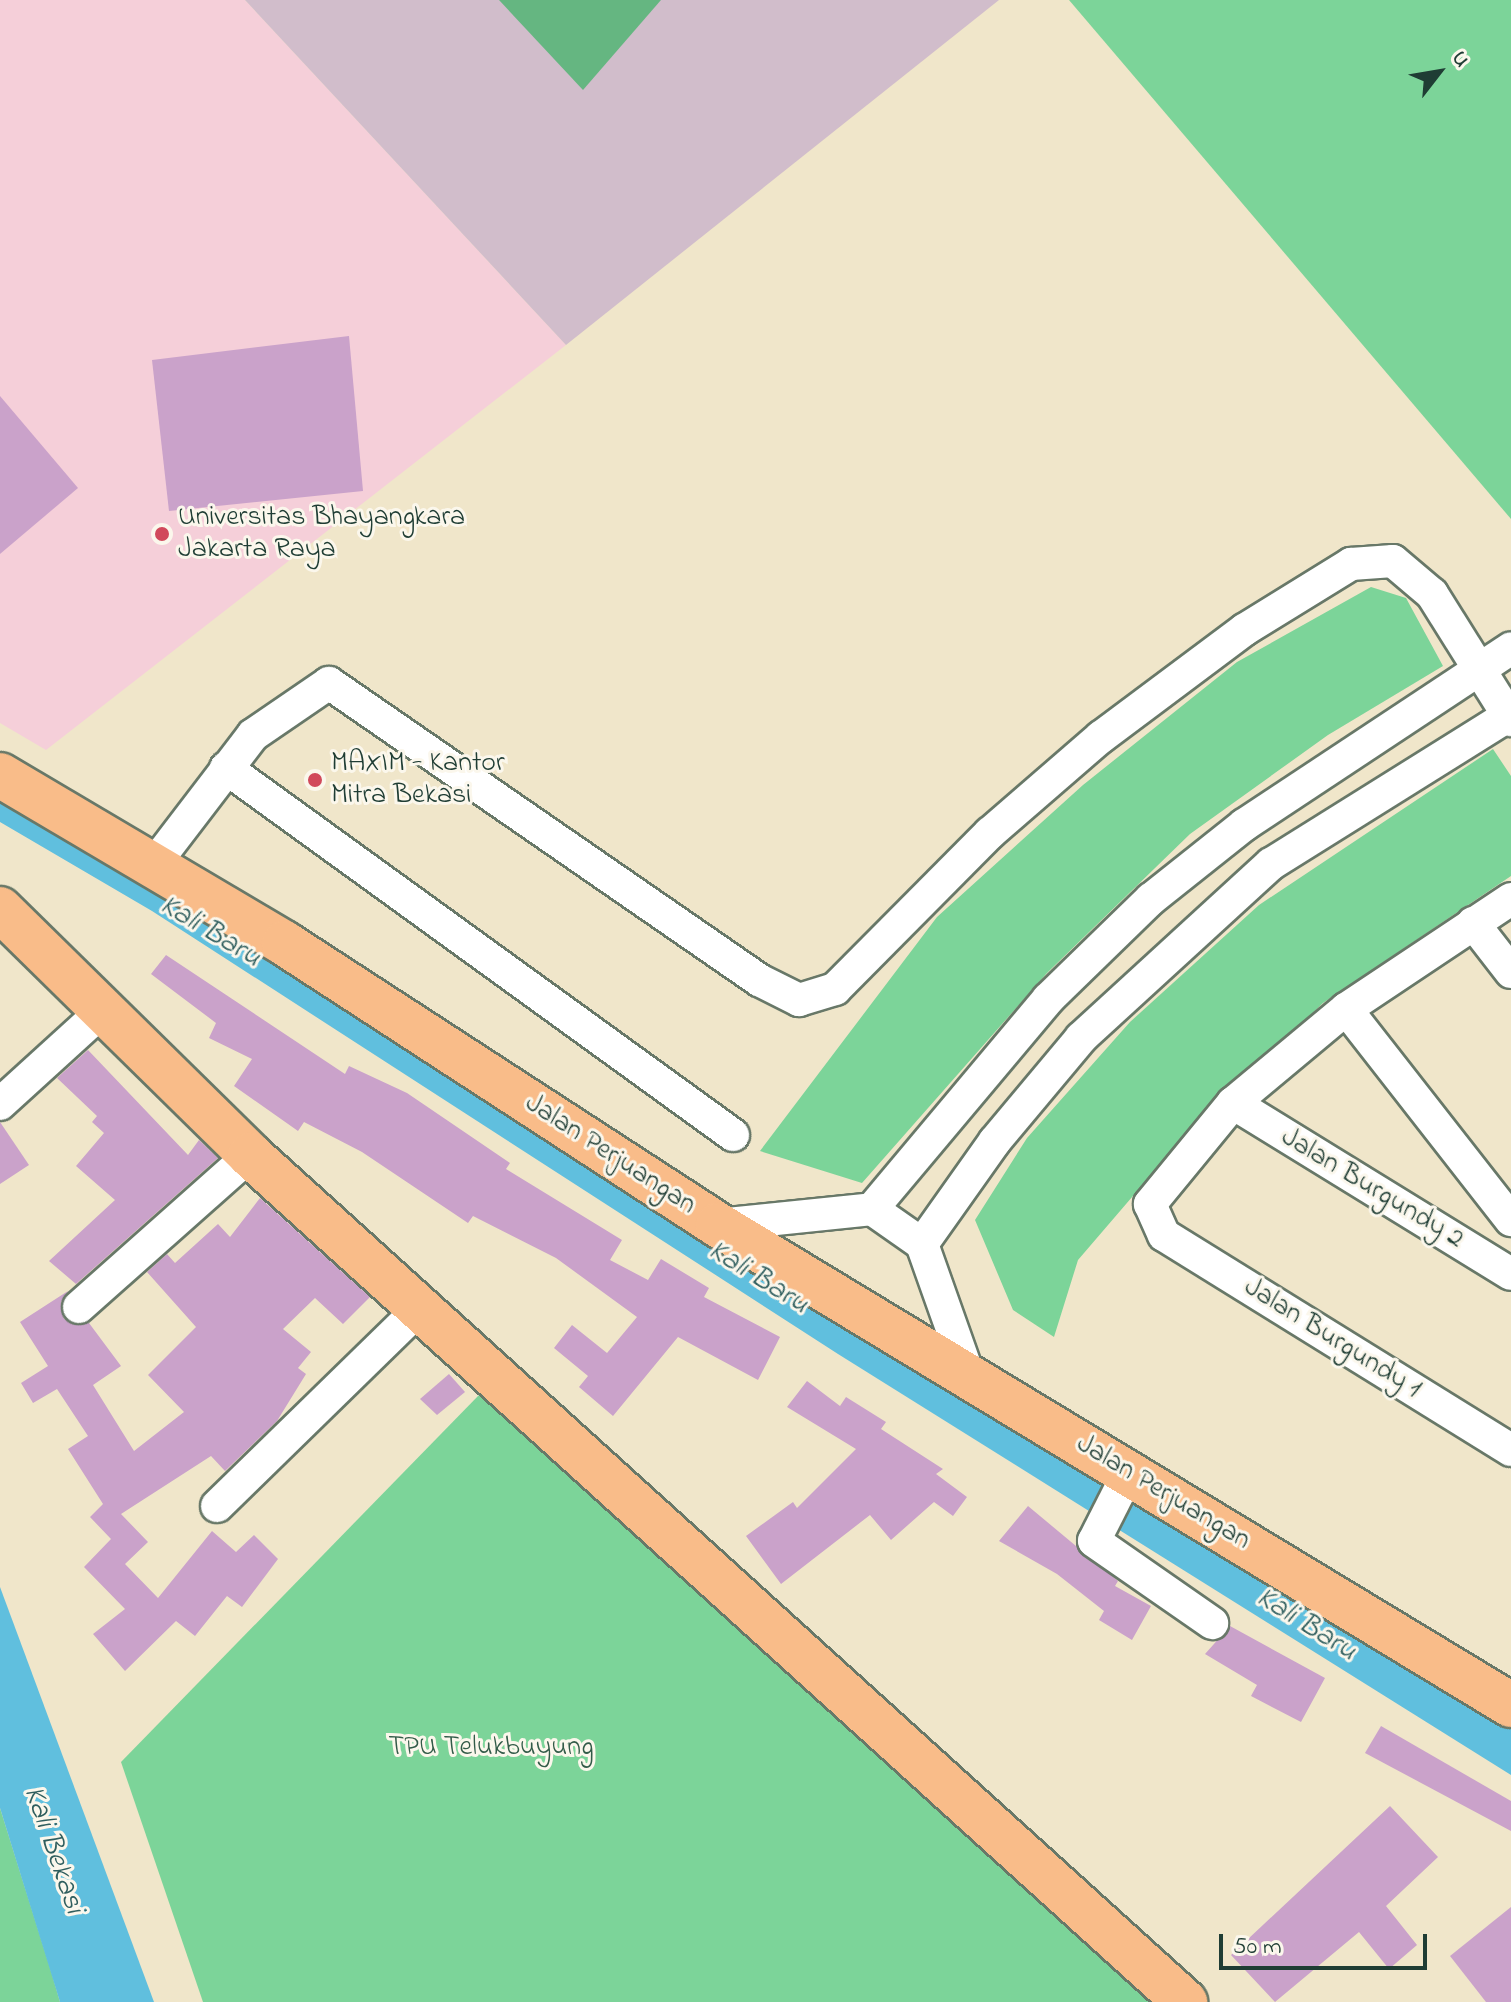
<!DOCTYPE html>
<style>
body{margin:0}
#map{position:relative;width:1511px;height:2002px;overflow:hidden;background:#f0e6ca;font-family:"Indie Flower",sans-serif}
div>[style]{position:absolute}
.built>*{inset:0;background:#f5cfd9}
.industrial>*{inset:0;background:#d1bdcb}
.green>*{inset:0;background:#7cd499}
.forest>*{inset:0;background:#65b681}
.water>*{inset:0;background:#60bfde}
.building>*{inset:0;background:#caa2ca}
.roads{filter:drop-shadow(2px 0 #687868) drop-shadow(-2px 0 #687868) drop-shadow(0 2px #687868) drop-shadow(0 -2px #687868)}
.minor>*{height:32px;margin:-16px;padding:0 16px;transform-origin:16px;border-radius:16px;background:#fff}
.primary>*{height:44px;margin:-22px;padding:0 22px;transform-origin:22px;border-radius:22px;background:#f9bc89}
.dots>*{width:22px;height:22px;translate:-50% -50%;box-sizing:border-box;border:4px solid #fbf7ec;border-radius:50%}
span{translate:-50% -50%;white-space:nowrap;text-align:center;line-height:1.15;-webkit-text-stroke:6px #fbf7ec;paint-order:stroke}
.poi-label{font-size:28px;color:#1f3d34}
.left{translate:0 -50%;text-align:left}
.street-label{font-size:28px;color:#1f3d34}
.park-label{font-size:28px;color:#325b48}
.water-label{font-size:30px;color:#2f5e5e;font-style:italic}
.north{position:absolute;left:1399px;top:32px;width:80px;height:80px;-webkit-text-stroke:6px #fbf7ec;paint-order:stroke;rotate:59deg;font-size:22px;font-weight:700;line-height:32px;text-align:center;color:#1f3d34}
.north::after{content:'';display:block;margin:auto;width:28px;height:36px;background:#1f3d34;clip-path:polygon(50% 0,100% 100%,50% 72%,0 100%)}
.scale{position:absolute;left:1219px;top:1934px;width:208px;height:36px;box-sizing:border-box;border:4px solid #1f3d34;border-top:0;padding-left:10px;font-size:24px;line-height:28px;white-space:nowrap;color:#1f3d34;-webkit-text-stroke:6px #fbf7ec;paint-order:stroke}
</style>
<div id="map">
<div class="built">
<i style="clip-path:polygon(0 0,245px 0,566px 345px,46px 750px,0 723px)"></i>
</div>
<div class="industrial">
<i style="clip-path:polygon(245px 0,999px 0,566px 345px)"></i>
</div>
<div class="green">
<i style="clip-path:polygon(1069px 0,1511px 0,1511px 519px)"></i>
<i style="clip-path:polygon(1371px 587px,1406px 598px,1443px 666px,1328px 735px,1190px 834px,1047px 973px,862px 1183px,760px 1151px,937px 917px,1083px 785px,1237px 662px)"></i>
<i style="clip-path:polygon(1493px 749px,1511px 776px,1511px 876px,1323px 1003px,1187px 1133px,1078px 1260px,1054px 1337px,1013px 1310px,975px 1220px,1027px 1138px,1130px 1022px,1259px 905px)"></i>
<i style="clip-path:polygon(479px 1395px,1154px 2002px,203px 2002px,121px 1762px)"></i>
<i style="clip-path:polygon(0 1808px,51px 1971px,60px 2002px,0 2002px)"></i>
</div>
<div class="forest">
<i style="clip-path:polygon(499px 0,661px 0,583px 90px)"></i>
</div>
<div class="water">
<i style="clip-path:polygon(0 785px,1511px 1726px,1511px 1775px,838px 1354px,152px 911px,0 822px)"></i>
<i style="clip-path:polygon(0 1587px,154px 2002px,60px 2002px,0 1808px)"></i>
</div>
<div class="building">
<i style="clip-path:polygon(349px 336px,363px 491px,169px 511px,152px 360px)"></i>
<i style="clip-path:polygon(0 396px,78px 488px,0 554px)"></i>
<i style="clip-path:polygon(166px 955px,345px 1074px,349px 1066px,407px 1093px,510px 1163px,506px 1169px,622px 1240px,610px 1260px,648px 1280px,661px 1259px,709px 1288px,704px 1297px,780px 1337px,758px 1380px,678px 1337px,613px 1416px,579px 1387px,588px 1376px,554px 1348px,572px 1325px,607px 1353px,637px 1317px,556px 1258px,473px 1216px,468px 1223px,362px 1152px,304px 1122px,298px 1131px,234px 1086px,252px 1059px,209px 1038px,216px 1023px,151px 974px)"></i>
<i style="clip-path:polygon(88px 1050px,188px 1155px,199px 1140px,218px 1158px,76px 1284px,49px 1261px,115px 1200px,76px 1166px,104px 1133px,92px 1122px,97px 1116px,57px 1078px)"></i>
<i style="clip-path:polygon(0 1122px,29px 1165px,0 1184px)"></i>
<i style="clip-path:polygon(260px 1198px,370px 1297px,343px 1324px,315px 1298px,283px 1329px,311px 1352px,298px 1368px,306px 1374px,277px 1421px,225px 1471px,211px 1456px,121px 1514px,148px 1542px,125px 1564px,158px 1598px,212px 1531px,236px 1552px,254px 1535px,278px 1559px,242px 1607px,227px 1596px,195px 1636px,176px 1621px,125px 1671px,93px 1634px,125px 1609px,84px 1567px,111px 1539px,90px 1517px,103px 1504px,68px 1449px,88px 1436px,57px 1389px,33px 1403px,21px 1383px,48px 1366px,20px 1322px,68px 1291px,61px 1302px,64px 1319px,89px 1323px,121px 1366px,93px 1385px,134px 1451px,184px 1412px,148px 1375px,196px 1327px,147px 1272px,167px 1254px,175px 1263px,218px 1224px,230px 1237px)"></i>
<i style="clip-path:polygon(449px 1374px,465px 1392px,437px 1415px,420px 1399px)"></i>
<i style="clip-path:polygon(807px 1381px,840px 1406px,846px 1397px,886px 1422px,881px 1429px,943px 1469px,936px 1474px,967px 1497px,953px 1516px,934px 1502px,891px 1540px,870px 1515px,781px 1584px,746px 1536px,793px 1502px,797px 1508px,856px 1449px,787px 1407px)"></i>
<i style="clip-path:polygon(1028px 1506px,1118px 1581px,1115px 1586px,1151px 1606px,1132px 1640px,1099px 1620px,1104px 1611px,1057px 1574px,999px 1541px)"></i>
<i style="clip-path:polygon(1230px 1626px,1325px 1678px,1301px 1722px,1251px 1696px,1257px 1685px,1205px 1654px)"></i>
<i style="clip-path:polygon(1381px 1726px,1511px 1801px,1511px 1831px,1365px 1753px)"></i>
<i style="clip-path:polygon(1390px 1806px,1438px 1857px,1386px 1906px,1417px 1945px,1389px 1969px,1359px 1932px,1275px 2002px,1231px 1955px)"></i>
<i style="clip-path:polygon(1511px 1907px,1511px 2002px,1486px 2002px,1450px 1956px)"></i>
</div>
<div class="roads">
<div class="minor">
<i style="left:226px;top:768px;width:626px;rotate:35.9deg"></i>
<i style="left:152px;top:867px;width:166px;rotate:-52.6deg"></i>
<i style="left:253px;top:735px;width:92px;rotate:-34.4deg"></i>
<i style="left:329px;top:683px;width:523px;rotate:34.63deg"></i>
<i style="left:759px;top:980px;width:45px;rotate:26.6deg"></i>
<i style="left:799px;top:1000px;width:38px;rotate:-17deg"></i>
<i style="left:835px;top:989px;width:220px;rotate:-45.2deg"></i>
<i style="left:990px;top:833px;width:147px;rotate:-40.9deg"></i>
<i style="left:1101px;top:737px;width:179px;rotate:-36.8deg"></i>
<i style="left:1244px;top:630px;width:126px;rotate:-31.7deg"></i>
<i style="left:1351px;top:564px;width:42px;rotate:-4.1deg"></i>
<i style="left:1393px;top:561px;width:51px;rotate:40.2deg"></i>
<i style="left:1432px;top:594px;width:149px;rotate:57.9deg"></i>
<i style="left:1511px;top:899px;width:198px;rotate:146.3deg"></i>
<i style="left:1346px;top:1009px;width:147px;rotate:140.2deg"></i>
<i style="left:1233px;top:1103px;width:131px;rotate:129.4deg"></i>
<i style="left:1150px;top:1204px;width:34px;rotate:66deg"></i>
<i style="left:1164px;top:1235px;width:408px;rotate:31.8deg"></i>
<i style="left:1473px;top:923px;width:62px;rotate:52.2deg"></i>
<i style="left:1346px;top:1009px;width:268px;rotate:52deg"></i>
<i style="left:1233px;top:1103px;width:326px;rotate:31.6deg"></i>
<i style="left:0;top:1104px;width:137px;rotate:-42.3deg"></i>
<i style="left:872px;top:1209px;width:61px;rotate:35deg"></i>
<i style="left:718px;top:1225px;width:155px;rotate:-5.9deg"></i>
<i style="left:872px;top:1209px;width:274px;rotate:-50deg"></i>
<i style="left:1048px;top:999px;width:144px;rotate:-44.2deg"></i>
<i style="left:1151px;top:899px;width:119px;rotate:-38.5deg"></i>
<i style="left:1244px;top:825px;width:320px;rotate:-33.5deg"></i>
<i style="left:79px;top:1307px;width:229px;rotate:-41.6deg"></i>
<i style="left:968px;top:1374px;width:138px;rotate:-109.5deg"></i>
<i style="left:922px;top:1244px;width:126px;rotate:-54.7deg"></i>
<i style="left:995px;top:1141px;width:134px;rotate:-50.1deg"></i>
<i style="left:1081px;top:1038px;width:258px;rotate:-42.5deg"></i>
<i style="left:1271px;top:864px;width:283px;rotate:-32deg"></i>
<i style="left:1129px;top:1472px;width:77px;rotate:116.9deg"></i>
<i style="left:1094px;top:1541px;width:144px;rotate:34.8deg"></i>
<i style="left:217px;top:1506px;width:282px;rotate:-44.3deg"></i>
</div>
<div class="primary">
<i style="left:0;top:775px;width:330px;rotate:30.6deg"></i>
<i style="left:284px;top:943px;width:518px;rotate:33.01deg"></i>
<i style="left:718px;top:1225px;width:927px;rotate:31.19deg"></i>
<i style="left:0;top:909px;width:351px;rotate:44.5deg"></i>
<i style="left:250px;top:1155px;width:1262px;rotate:42.17deg"></i>
</div>
</div>
<div class="dots">
<i style="left:162px;top:534px;background:#d1495b"></i>
<i style="left:315px;top:780px;background:#d1495b"></i>
</div>
<div class="poi-label">
<span class="left" style="left:178px;top:534px">Universitas Bhayangkara<br>Jakarta Raya</span>
<span class="left" style="left:331px;top:780px">MAXIM - Kantor<br>Mitra Bekasi</span>
</div>
<div class="street-label">
<span style="left:610px;top:1155px;rotate:33deg">Jalan Perjuangan</span>
<span style="left:1372px;top:1189px;rotate:31deg">Jalan Burgundy 2</span>
<span style="left:1332px;top:1339px;rotate:32deg">Jalan Burgundy 1</span>
<span style="left:1163px;top:1493px;rotate:31deg">Jalan Perjuangan</span>
</div>
<div class="park-label">
<span style="left:491px;top:1748px">TPU Telukbuyung</span>
</div>
<div class="water-label">
<span style="left:210px;top:932px;rotate:31deg">Kali Baru</span>
<span style="left:758px;top:1278px;rotate:32deg">Kali Baru</span>
<span style="left:1306px;top:1625px;rotate:32deg">Kali Baru</span>
<span style="left:53px;top:1850px;rotate:71deg">Kali Bekasi</span>
</div>
<div class="north">U</div>
<div class="scale">50 m</div>
</div>
